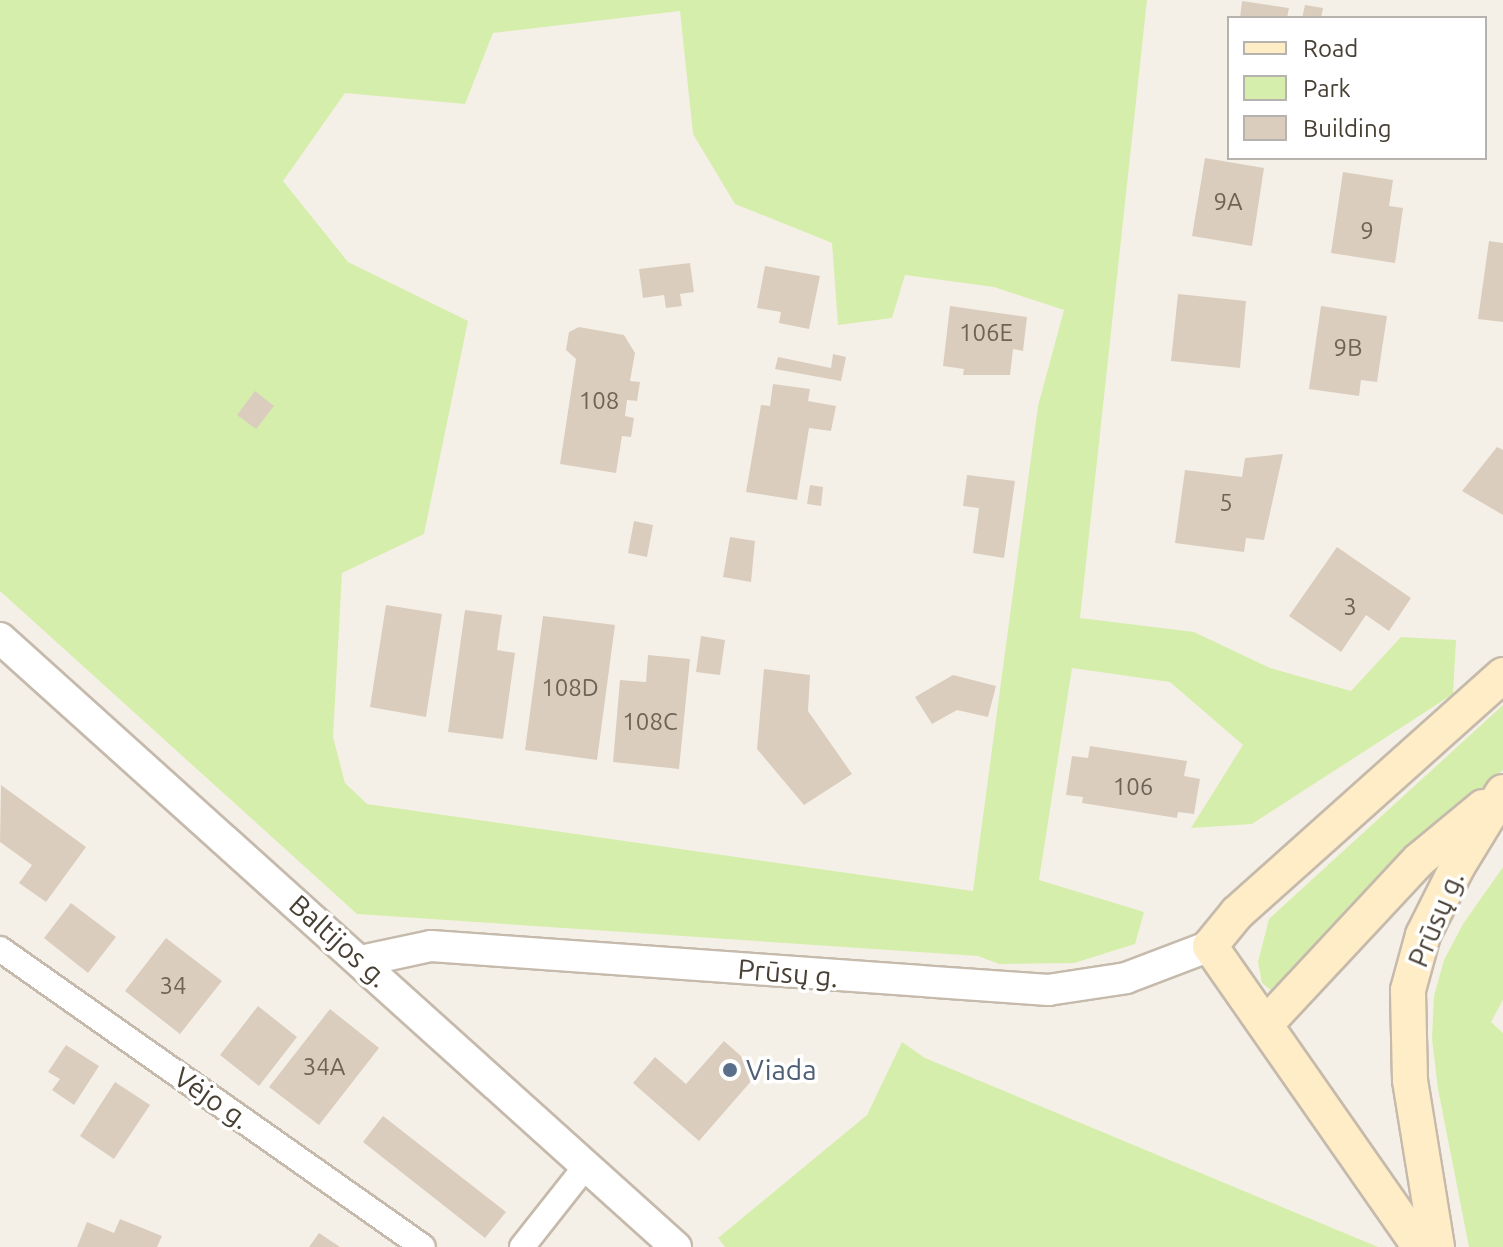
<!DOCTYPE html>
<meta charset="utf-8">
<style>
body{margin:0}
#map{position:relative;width:1503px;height:1247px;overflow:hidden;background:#f5f0e7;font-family:Ubuntu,sans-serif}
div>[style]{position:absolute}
.green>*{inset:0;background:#d6eeab}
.building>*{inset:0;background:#dbcdbe}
.roads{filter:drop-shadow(2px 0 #c5baab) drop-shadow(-2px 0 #c5baab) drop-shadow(0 2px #c5baab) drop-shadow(0 -2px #c5baab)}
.minor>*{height:24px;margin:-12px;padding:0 12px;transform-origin:12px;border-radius:12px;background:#fff}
.tertiary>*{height:30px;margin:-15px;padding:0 15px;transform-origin:15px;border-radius:15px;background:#fff}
.secondary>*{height:34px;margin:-17px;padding:0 17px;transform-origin:17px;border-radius:17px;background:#ffedc7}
.dots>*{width:22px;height:22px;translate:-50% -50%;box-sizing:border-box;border:4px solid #fff;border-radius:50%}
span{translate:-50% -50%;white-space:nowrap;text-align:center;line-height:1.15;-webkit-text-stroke:7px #fff;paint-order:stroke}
.number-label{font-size:24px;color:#6e6357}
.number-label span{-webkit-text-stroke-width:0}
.street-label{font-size:28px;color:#494035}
.service-label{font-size:28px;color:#4e5e75}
.left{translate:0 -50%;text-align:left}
.legend{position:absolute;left:1227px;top:16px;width:260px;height:144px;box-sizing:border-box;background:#fff;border:2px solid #b6b3ae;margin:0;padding:10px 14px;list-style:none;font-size:24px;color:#494035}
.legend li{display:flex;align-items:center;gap:16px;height:40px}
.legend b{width:40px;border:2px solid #b6b3ae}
</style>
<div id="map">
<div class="green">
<i style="clip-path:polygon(evenodd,0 0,1147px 0,1080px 618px,1194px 632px,1270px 668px,1351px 691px,1401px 637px,1456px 640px,1453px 694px,1252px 824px,1191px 828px,1243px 745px,1170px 682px,1072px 668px,1039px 880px,1144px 912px,1135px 944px,1074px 963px,999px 964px,978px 956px,357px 914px,0 591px,0 0,680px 11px,693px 134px,735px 204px,832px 243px,838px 325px,892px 318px,905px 275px,994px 287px,1064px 310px,1038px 406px,973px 891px,367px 804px,345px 783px,333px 737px,342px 573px,424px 534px,468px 321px,348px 262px,283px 181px,345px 93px,465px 104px,493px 33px,680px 11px)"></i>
<i style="clip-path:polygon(1503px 705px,1503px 770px,1421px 842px,1274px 993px,1262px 983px,1258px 962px,1269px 919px)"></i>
<i style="clip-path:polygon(1503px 867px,1503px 1000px,1491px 1022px,1503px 1033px,1503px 1247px,1469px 1247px,1438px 1089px,1432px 1039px,1434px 996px,1444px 960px,1463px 924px)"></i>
<i style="clip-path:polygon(902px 1042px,925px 1058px,1378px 1247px,725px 1247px,718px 1238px,867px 1115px)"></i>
</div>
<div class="building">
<i style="clip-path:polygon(1242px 1px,1289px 8px,1287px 18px,1240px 18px)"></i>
<i style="clip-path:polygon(1305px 5px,1323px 8px,1321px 18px,1302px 18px)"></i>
<i style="clip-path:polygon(1205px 158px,1264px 168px,1252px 246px,1192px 236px)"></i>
<i style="clip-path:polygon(1343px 172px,1393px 180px,1389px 206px,1403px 208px,1395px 263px,1331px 253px)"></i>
<i style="clip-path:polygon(1489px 241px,1503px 243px,1503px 322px,1478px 319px)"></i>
<i style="clip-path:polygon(690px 263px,694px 292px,680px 294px,682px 306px,666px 308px,664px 295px,643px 298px,639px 269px)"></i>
<i style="clip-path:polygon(765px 266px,820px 276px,809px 329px,779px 323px,781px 312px,757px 308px)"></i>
<i style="clip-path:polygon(1178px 294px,1246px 301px,1240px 368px,1171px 361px)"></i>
<i style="clip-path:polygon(950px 306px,1027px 317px,1023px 351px,1013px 349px,1010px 375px,963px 375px,964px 369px,943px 366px)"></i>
<i style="clip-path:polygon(1321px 306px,1387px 316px,1377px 382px,1361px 380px,1359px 396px,1309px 389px)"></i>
<i style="clip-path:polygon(579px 327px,624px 335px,635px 353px,630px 381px,640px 382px,637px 401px,627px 400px,625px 416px,634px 418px,631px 437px,622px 436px,616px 473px,560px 464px,576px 359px,566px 350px,569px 332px)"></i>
<i style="clip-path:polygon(833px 354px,846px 357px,841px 381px,775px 369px,778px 357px,831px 368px)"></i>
<i style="clip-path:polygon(773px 384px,810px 389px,808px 401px,836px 406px,831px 431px,809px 428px,797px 500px,746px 492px,761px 405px,770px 406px)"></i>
<i style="clip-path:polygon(255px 391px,274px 406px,256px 429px,237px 415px)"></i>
<i style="clip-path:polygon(1497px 447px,1503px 450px,1503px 515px,1462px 491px)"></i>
<i style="clip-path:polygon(1283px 454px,1264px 540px,1246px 538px,1244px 552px,1175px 543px,1185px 470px,1242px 477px,1245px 458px)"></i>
<i style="clip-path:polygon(967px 475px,1015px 481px,1004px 558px,973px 553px,979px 508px,963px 506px)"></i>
<i style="clip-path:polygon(810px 485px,823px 487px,821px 506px,807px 504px)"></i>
<i style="clip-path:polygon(634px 521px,653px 525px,647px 557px,628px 553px)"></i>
<i style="clip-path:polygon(730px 537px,755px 541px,751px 582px,723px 577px)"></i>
<i style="clip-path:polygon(1337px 547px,1411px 598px,1389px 631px,1366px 615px,1341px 652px,1289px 616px)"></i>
<i style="clip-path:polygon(386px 605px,442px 614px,426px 717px,370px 707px)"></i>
<i style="clip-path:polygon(465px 610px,502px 615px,497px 650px,515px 653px,503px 739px,448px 732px)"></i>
<i style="clip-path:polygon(543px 616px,615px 625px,597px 760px,525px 750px)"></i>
<i style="clip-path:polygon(701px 636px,725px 640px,720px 675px,696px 672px)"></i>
<i style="clip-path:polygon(648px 655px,690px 659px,679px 769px,613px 762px,620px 680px,646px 682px)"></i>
<i style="clip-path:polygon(764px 669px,810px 675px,808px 711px,852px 774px,804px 805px,757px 749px)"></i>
<i style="clip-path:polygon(953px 675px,996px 686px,988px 717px,957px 710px,932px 724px,915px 697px)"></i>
<i style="clip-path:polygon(1090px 746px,1187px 761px,1184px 776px,1200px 779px,1194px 814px,1178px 812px,1177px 818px,1082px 803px,1083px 797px,1066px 795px,1072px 756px,1088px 758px)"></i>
<i style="clip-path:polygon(1px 785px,86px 847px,46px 902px,19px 883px,32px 865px,0 842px)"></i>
<i style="clip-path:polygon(71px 903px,116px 937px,88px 973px,44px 938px)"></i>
<i style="clip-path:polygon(166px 938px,222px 981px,180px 1034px,125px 991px)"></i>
<i style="clip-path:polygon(258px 1006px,297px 1037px,259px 1086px,220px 1055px)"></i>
<i style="clip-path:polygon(330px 1009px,379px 1048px,319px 1125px,269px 1087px)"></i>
<i style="clip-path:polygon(724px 1041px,759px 1072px,699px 1141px,633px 1083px,655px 1057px,686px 1084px)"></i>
<i style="clip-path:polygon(66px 1045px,99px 1066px,74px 1105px,52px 1090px,60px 1079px,48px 1072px)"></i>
<i style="clip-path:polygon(115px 1082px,150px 1105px,114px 1159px,80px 1136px)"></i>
<i style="clip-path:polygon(383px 1116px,506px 1212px,485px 1238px,363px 1142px)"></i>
<i style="clip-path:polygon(120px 1219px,162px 1236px,157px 1247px,77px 1247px,87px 1222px,114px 1233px)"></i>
<i style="clip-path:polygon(319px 1233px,340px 1247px,309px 1247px)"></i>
</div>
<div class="roads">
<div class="minor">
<i style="left:0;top:949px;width:517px;rotate:35.16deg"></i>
<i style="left:522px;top:1247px;width:103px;rotate:-51.7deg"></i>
</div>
<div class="tertiary">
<i style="left:0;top:638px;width:910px;rotate:42.02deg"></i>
<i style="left:361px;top:961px;width:72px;rotate:-12.1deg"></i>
<i style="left:431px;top:946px;width:619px;rotate:4.08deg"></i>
<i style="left:1048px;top:990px;width:79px;rotate:-8.7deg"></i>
<i style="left:1126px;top:978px;width:90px;rotate:-20.9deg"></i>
</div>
<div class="secondary">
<i style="left:1266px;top:1024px;width:224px;rotate:-47deg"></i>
<i style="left:1419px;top:860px;width:83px;rotate:-39.6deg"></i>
<i style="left:1420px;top:1247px;width:367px;rotate:-124.9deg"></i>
<i style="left:1210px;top:946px;width:43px;rotate:-50.7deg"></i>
<i style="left:1237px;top:913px;width:357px;rotate:-41.8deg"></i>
<i style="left:1437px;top:1247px;width:169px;rotate:-99.2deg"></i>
<i style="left:1410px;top:1080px;width:90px;rotate:-91.3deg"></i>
<i style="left:1408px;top:990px;width:57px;rotate:-74.7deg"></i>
<i style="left:1423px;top:935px;width:76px;rotate:-63.4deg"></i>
<i style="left:1457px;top:867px;width:88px;rotate:-58.5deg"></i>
</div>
</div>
<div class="dots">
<i style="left:730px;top:1070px;background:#5c6f8a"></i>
</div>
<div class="number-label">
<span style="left:1228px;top:202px">9A</span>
<span style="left:1367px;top:231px">9</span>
<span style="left:986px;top:333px">106E</span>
<span style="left:1348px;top:348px">9B</span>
<span style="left:599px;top:401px">108</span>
<span style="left:1226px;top:503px">5</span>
<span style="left:1350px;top:607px">3</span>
<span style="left:570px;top:688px">108D</span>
<span style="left:650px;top:722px">108C</span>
<span style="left:1133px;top:787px">106</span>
<span style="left:173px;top:986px">34</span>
<span style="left:324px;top:1067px">34A</span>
</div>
<div class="street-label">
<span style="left:1436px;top:919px;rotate:-67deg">Prūsų g.</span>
<span style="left:339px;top:941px;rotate:42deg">Baltijos g.</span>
<span style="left:788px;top:973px;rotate:5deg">Prūsų g.</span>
<span style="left:212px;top:1098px;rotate:35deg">Vėjo g.</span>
</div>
<div class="service-label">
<span class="left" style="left:746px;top:1070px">Viada</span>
</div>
<ul class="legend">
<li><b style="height:10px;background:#ffedc7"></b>Road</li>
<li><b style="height:22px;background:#d6eeab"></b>Park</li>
<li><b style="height:22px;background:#dbcdbe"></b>Building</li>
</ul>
</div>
